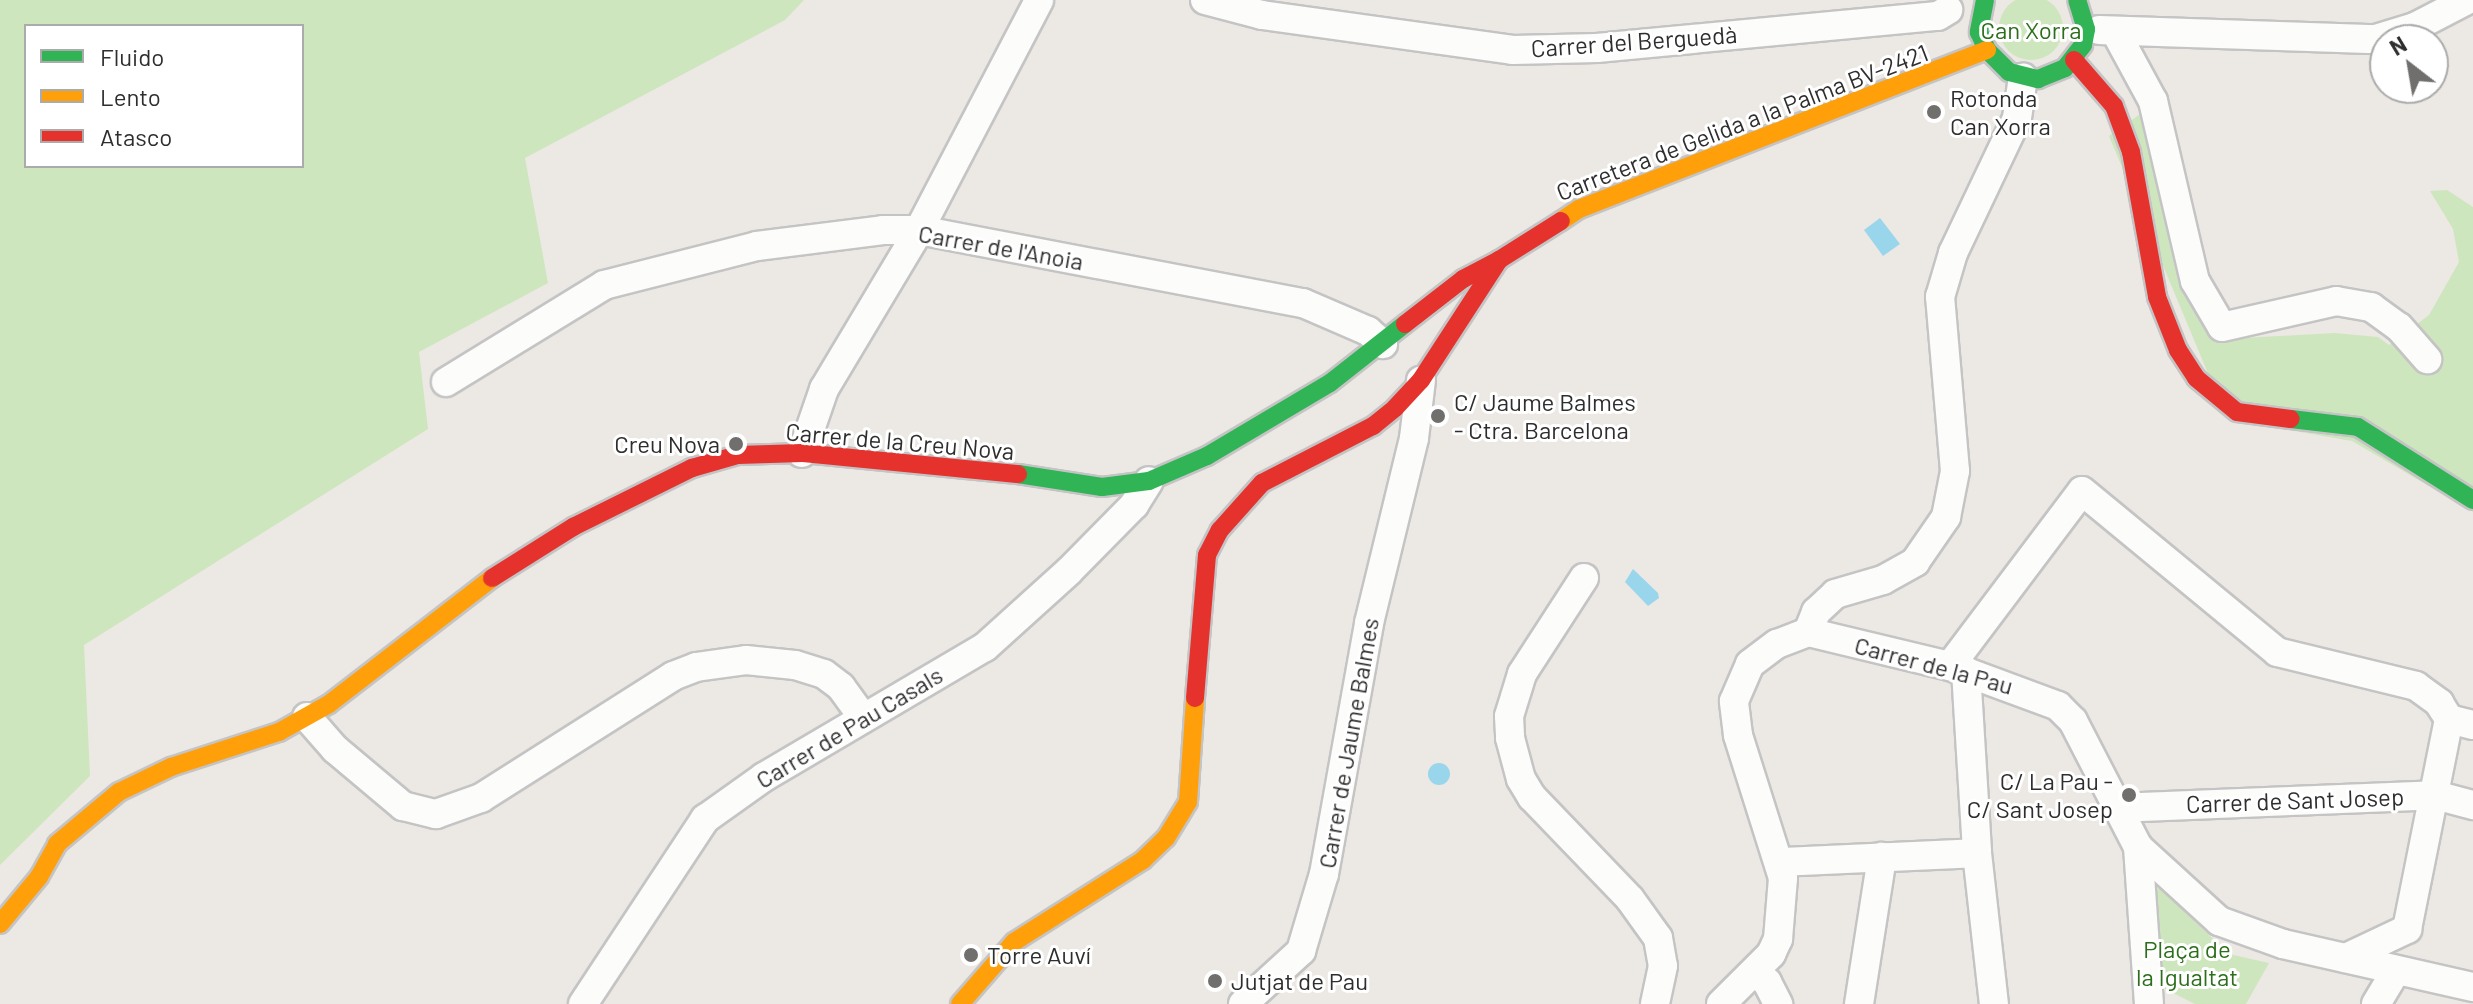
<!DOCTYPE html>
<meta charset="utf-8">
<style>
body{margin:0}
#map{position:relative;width:2473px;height:1004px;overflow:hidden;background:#ece8e4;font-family:Barlow,sans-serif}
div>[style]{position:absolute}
.green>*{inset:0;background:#cee6be}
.round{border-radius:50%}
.water>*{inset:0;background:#99d6ec}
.roads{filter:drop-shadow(2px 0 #c5c4c5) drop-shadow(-2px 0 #c5c4c5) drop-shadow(0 2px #c5c4c5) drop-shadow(0 -2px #c5c4c5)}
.street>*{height:28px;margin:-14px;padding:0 14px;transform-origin:14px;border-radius:14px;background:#fcfcfb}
.fast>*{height:18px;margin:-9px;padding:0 9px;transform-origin:9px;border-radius:9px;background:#30b455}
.slow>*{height:18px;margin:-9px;padding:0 9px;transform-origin:9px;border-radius:9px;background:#ff9f0a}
.jam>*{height:18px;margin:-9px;padding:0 9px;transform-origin:9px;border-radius:9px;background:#e5322d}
.dots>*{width:22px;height:22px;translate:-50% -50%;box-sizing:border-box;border:4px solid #fff;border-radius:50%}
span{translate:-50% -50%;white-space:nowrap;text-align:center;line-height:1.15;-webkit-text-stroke:6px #fff;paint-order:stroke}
.park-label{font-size:24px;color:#2c6e1b}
.street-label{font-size:24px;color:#2e2e2e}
.poi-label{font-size:24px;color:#2e2e2e}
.left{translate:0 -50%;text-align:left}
.right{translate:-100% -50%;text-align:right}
.legend{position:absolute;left:24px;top:24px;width:280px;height:144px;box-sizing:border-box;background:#fff;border:2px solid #ababab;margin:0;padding:10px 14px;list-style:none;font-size:24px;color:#2e2e2e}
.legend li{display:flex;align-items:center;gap:16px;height:40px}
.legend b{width:40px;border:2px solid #ababab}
.north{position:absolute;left:2369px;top:24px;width:80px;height:80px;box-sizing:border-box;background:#fff;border:2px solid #ababab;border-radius:50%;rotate:329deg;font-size:22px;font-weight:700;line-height:32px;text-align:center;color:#2e2e2e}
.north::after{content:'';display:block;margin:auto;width:28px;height:36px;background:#706f6e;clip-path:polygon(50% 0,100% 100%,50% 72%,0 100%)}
</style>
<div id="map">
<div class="green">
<i class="round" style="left:1999px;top:-4px;width:64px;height:64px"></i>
<i style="clip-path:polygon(evenodd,0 0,804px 0,785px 20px,525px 158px,548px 283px,419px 352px,428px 429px,84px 645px,90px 776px,0 865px,0 0,302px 26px,302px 166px,26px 166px,26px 26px,302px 26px)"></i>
<i style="clip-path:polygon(2143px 112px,2184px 288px,2203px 323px,2224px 339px,2335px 333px,2378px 337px,2389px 345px,2429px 315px,2459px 262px,2453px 229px,2430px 191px,2447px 190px,2473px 207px,2473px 512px,2352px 441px,2227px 419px,2109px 136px)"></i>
<i style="clip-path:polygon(2160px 888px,2229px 954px,2269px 963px,2246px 1004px,2195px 1004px,2155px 984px,2149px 890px)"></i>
</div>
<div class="water">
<i style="clip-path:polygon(1880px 218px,1900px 244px,1883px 256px,1864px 230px)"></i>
<i style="clip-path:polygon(1633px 569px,1658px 593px,1659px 598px,1648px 606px,1625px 582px)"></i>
<i class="round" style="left:1428px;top:763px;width:22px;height:22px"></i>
</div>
<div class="roads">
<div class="street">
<i style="left:1205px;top:0;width:59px;rotate:14.7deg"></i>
<i style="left:1262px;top:15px;width:253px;rotate:7.9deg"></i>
<i style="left:1513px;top:50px;width:84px;rotate:-1.4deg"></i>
<i style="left:1597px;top:48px;width:342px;rotate:-5.4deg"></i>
<i style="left:1938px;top:16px;width:12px;rotate:-31deg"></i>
<i style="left:2099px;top:30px;width:277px;rotate:1.9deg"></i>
<i style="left:2376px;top:39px;width:41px;rotate:-17.1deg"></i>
<i style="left:2415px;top:27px;width:59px;rotate:-27.4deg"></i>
<i style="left:2115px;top:31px;width:80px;rotate:61.5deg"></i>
<i style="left:2153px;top:101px;width:185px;rotate:76.9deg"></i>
<i style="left:2195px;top:281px;width:53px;rotate:59.6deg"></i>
<i style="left:2222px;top:327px;width:117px;rotate:-12.8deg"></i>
<i style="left:2336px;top:301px;width:36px;rotate:10deg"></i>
<i style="left:2371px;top:307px;width:34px;rotate:36deg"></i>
<i style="left:2399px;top:327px;width:43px;rotate:48.8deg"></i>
<i style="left:446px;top:382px;width:185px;rotate:-31.5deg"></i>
<i style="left:604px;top:285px;width:158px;rotate:-14.3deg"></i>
<i style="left:757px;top:246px;width:127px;rotate:-7.2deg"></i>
<i style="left:883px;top:230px;width:36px"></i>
<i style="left:919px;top:230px;width:391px;rotate:10.8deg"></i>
<i style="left:1303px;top:303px;width:71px;rotate:23.3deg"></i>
<i style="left:1368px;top:331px;width:20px;rotate:41deg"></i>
<i style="left:802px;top:453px;width:68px;rotate:-71deg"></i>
<i style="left:824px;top:389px;width:185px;rotate:-59.1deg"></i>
<i style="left:919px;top:230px;width:259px;rotate:-62.4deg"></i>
<i style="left:1584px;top:578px;width:114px;rotate:122.9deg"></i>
<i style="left:1522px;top:674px;width:44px;rotate:107.2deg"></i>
<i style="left:1509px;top:716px;width:22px;rotate:87deg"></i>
<i style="left:1510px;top:738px;width:42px;rotate:75deg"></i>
<i style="left:1521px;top:779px;width:21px;rotate:59deg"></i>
<i style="left:1532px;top:797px;width:141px;rotate:46.1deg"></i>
<i style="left:1630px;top:899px;width:48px;rotate:54.3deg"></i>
<i style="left:1658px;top:938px;width:28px;rotate:80deg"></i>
<i style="left:1663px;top:966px;width:39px;rotate:102deg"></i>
<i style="left:1808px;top:632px;width:22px;rotate:-68deg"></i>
<i style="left:1816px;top:612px;width:26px;rotate:-43deg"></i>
<i style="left:1835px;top:594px;width:50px;rotate:-16.3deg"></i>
<i style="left:1883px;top:580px;width:37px;rotate:-29deg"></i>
<i style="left:1915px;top:562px;width:55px;rotate:-55.4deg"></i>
<i style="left:1946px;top:517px;width:47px;rotate:-78.9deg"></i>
<i style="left:1955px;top:471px;width:175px;rotate:-94.9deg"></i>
<i style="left:1940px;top:297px;width:46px;rotate:-73.5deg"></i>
<i style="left:1953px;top:253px;width:149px;rotate:-64.6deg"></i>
<i style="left:2017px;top:118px;width:41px;rotate:-81.7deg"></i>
<i style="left:1950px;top:666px;width:219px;rotate:-53deg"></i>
<i style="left:2082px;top:491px;width:253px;rotate:39.5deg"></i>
<i style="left:2277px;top:652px;width:143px;rotate:13.7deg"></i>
<i style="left:2416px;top:686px;width:29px;rotate:36deg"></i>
<i style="left:2439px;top:703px;width:19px;rotate:58deg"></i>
<i style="left:2449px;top:719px;width:25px;rotate:14deg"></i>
<i style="left:1966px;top:671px;width:182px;rotate:86.5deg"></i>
<i style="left:1977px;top:853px;width:152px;rotate:83.6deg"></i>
<i style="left:307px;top:717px;width:43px;rotate:48.8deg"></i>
<i style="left:335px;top:749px;width:89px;rotate:40deg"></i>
<i style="left:403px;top:806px;width:34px;rotate:14deg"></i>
<i style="left:436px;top:814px;width:48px;rotate:-19.6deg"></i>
<i style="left:481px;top:798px;width:227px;rotate:-32.4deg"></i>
<i style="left:673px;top:676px;width:25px;rotate:-21deg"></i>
<i style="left:696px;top:667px;width:50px;rotate:-8deg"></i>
<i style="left:746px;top:660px;width:49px;rotate:5.8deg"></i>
<i style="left:795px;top:665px;width:30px;rotate:17deg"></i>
<i style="left:824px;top:674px;width:21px;rotate:37deg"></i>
<i style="left:841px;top:687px;width:37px;rotate:54deg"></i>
<i style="left:2116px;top:808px;width:319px;rotate:-2.3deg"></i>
<i style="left:2435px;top:795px;width:39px;rotate:15deg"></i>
<i style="left:2138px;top:847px;width:157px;rotate:86deg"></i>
<i style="left:1781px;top:862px;width:196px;rotate:-2.6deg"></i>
<i style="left:2346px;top:958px;width:68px;rotate:-25.4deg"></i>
<i style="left:2407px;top:929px;width:214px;rotate:-78.7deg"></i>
<i style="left:1757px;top:974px;width:13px;rotate:39deg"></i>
<i style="left:1767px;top:982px;width:25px;rotate:63deg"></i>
<i style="left:583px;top:1004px;width:222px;rotate:-56.6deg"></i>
<i style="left:705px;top:819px;width:72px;rotate:-35.4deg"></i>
<i style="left:764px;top:777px;width:256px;rotate:-30.5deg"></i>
<i style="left:985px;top:647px;width:113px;rotate:-42.1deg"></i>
<i style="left:1069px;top:571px;width:93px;rotate:-45.4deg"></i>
<i style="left:1134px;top:505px;width:28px;rotate:-58deg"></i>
<i style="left:1243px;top:1004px;width:79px;rotate:-42.4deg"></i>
<i style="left:1301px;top:951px;width:80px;rotate:-73.4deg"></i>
<i style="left:1324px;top:874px;width:255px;rotate:-79.8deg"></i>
<i style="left:1369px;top:623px;width:190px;rotate:-76.3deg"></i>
<i style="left:1414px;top:438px;width:58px;rotate:-83.1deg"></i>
<i style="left:1721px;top:1004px;width:71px;rotate:-45deg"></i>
<i style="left:1771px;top:954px;width:17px;rotate:-65deg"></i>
<i style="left:1778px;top:939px;width:61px;rotate:-85.3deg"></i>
<i style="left:1783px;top:878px;width:150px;rotate:-107.5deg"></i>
<i style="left:1738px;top:735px;width:34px;rotate:-97deg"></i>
<i style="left:1734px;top:701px;width:40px;rotate:-66.6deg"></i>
<i style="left:1750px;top:664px;width:34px;rotate:-37deg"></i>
<i style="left:1777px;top:644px;width:33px;rotate:-21deg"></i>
<i style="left:1808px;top:632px;width:146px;rotate:13.5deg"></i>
<i style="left:1950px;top:666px;width:115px;rotate:20.3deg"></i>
<i style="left:2058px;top:706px;width:21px;rotate:45deg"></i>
<i style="left:2073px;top:721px;width:142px;rotate:62.7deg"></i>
<i style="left:2138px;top:847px;width:110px;rotate:42.4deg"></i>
<i style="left:2219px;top:921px;width:68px;rotate:19.8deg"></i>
<i style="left:2283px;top:944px;width:195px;rotate:12.8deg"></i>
<i style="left:1859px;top:1004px;width:149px;rotate:-81.1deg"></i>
<i style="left:2376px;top:1004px;width:37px;rotate:-59deg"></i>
</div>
<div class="fast">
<i style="left:1985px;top:0;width:33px;rotate:101deg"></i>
<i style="left:1979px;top:32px;width:20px;rotate:66deg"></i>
<i style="left:1987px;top:50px;width:31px;rotate:45deg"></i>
<i style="left:2009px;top:72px;width:30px;rotate:14deg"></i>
<i style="left:2038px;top:79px;width:29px;rotate:-22deg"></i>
<i style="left:2065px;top:68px;width:29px;rotate:-52deg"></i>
<i style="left:2083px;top:45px;width:16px;rotate:-79deg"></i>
<i style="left:2086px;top:29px;width:30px;rotate:-107deg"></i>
<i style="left:2291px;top:419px;width:67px;rotate:6.8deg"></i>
<i style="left:2358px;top:427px;width:136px;rotate:32.4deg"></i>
<i style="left:1018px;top:474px;width:85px;rotate:8.8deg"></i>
<i style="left:1102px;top:487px;width:47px;rotate:-7.3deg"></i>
<i style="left:1149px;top:481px;width:63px;rotate:-23.3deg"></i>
<i style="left:1207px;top:456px;width:143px;rotate:-30.7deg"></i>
<i style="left:1330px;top:383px;width:95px;rotate:-38.2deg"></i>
</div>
<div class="slow">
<i style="left:1561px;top:221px;width:22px;rotate:-34deg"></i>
<i style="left:1579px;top:209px;width:438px;rotate:-21.3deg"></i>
<i style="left:0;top:924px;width:61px;rotate:-50.3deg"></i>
<i style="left:39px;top:877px;width:38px;rotate:-61deg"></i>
<i style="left:57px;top:844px;width:81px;rotate:-40deg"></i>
<i style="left:119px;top:792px;width:58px;rotate:-25.7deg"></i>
<i style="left:171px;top:767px;width:114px;rotate:-18deg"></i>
<i style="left:279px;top:732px;width:57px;rotate:-29.2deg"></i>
<i style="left:329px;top:704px;width:206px;rotate:-37.7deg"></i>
<i style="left:960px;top:1004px;width:82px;rotate:-48.9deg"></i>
<i style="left:1014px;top:942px;width:153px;rotate:-32.4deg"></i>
<i style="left:1143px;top:860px;width:32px;rotate:-44deg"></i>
<i style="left:1166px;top:838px;width:42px;rotate:-58.6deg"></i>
<i style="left:1188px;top:802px;width:104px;rotate:-86.1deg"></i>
</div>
<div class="jam">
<i style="left:2074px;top:60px;width:61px;rotate:49deg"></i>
<i style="left:2114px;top:106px;width:49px;rotate:69.7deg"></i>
<i style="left:2131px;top:152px;width:147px;rotate:79.8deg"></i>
<i style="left:2157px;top:297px;width:57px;rotate:68.4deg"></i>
<i style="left:2178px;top:350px;width:33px;rotate:57deg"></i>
<i style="left:2196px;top:378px;width:53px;rotate:39.7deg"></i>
<i style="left:2237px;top:412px;width:54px;rotate:7.4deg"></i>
<i style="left:1405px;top:324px;width:73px;rotate:-37.8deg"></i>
<i style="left:1463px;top:279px;width:41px;rotate:-27.8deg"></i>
<i style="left:492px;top:578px;width:96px;rotate:-32.2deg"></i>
<i style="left:573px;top:527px;width:133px;rotate:-26.4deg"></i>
<i style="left:692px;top:468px;width:48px;rotate:-15.8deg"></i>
<i style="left:738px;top:455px;width:64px;rotate:-1.8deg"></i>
<i style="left:802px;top:453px;width:217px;rotate:5.6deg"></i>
<i style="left:1195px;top:698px;width:144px;rotate:-85.2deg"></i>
<i style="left:1207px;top:555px;width:28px;rotate:-63deg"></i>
<i style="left:1220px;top:530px;width:63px;rotate:-48.2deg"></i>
<i style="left:1262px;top:483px;width:125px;rotate:-27.2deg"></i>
<i style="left:1373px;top:426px;width:28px;rotate:-39deg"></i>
<i style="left:1395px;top:408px;width:38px;rotate:-47deg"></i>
<i style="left:1421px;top:380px;width:143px;rotate:-57deg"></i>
<i style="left:1499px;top:260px;width:73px;rotate:-32.2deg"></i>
</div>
</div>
<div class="dots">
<i style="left:1934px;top:112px;background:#706f6e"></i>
<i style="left:1438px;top:416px;background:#706f6e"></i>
<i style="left:736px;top:444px;background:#706f6e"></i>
<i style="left:2129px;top:795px;background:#706f6e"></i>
<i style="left:971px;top:955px;background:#706f6e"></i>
<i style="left:1215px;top:981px;background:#706f6e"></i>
</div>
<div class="park-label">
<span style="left:2031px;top:30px">Can Xorra</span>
<span style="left:2187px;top:963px">Plaça de<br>la Igualtat</span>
</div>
<div class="street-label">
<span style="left:1634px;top:41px;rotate:-4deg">Carrer del Berguedà</span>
<span style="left:1742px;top:122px;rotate:-21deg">Carretera de Gelida a la Palma BV-2421</span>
<span style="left:1001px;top:247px;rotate:10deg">Carrer de l'Anoia</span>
<span style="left:900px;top:441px;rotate:5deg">Carrer de la Creu Nova</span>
<span style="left:1934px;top:665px;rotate:15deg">Carrer de la Pau</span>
<span style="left:849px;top:727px;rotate:-31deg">Carrer de Pau Casals</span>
<span style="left:1348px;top:743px;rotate:-80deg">Carrer de Jaume Balmes</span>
<span style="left:2295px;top:800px;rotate:-2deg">Carrer de Sant Josep</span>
</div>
<div class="poi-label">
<span class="left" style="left:1950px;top:112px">Rotonda<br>Can Xorra</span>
<span class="left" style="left:1454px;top:416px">C/ Jaume Balmes<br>- Ctra. Barcelona</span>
<span class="right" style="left:720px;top:444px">Creu Nova</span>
<span class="right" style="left:2113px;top:795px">C/ La Pau -<br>C/ Sant Josep</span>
<span class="left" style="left:987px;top:955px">Torre Auví</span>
<span class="left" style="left:1231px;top:981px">Jutjat de Pau</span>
</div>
<ul class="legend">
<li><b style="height:10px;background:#30b455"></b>Fluido</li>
<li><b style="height:10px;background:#ff9f0a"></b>Lento</li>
<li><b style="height:10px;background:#e5322d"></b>Atasco</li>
</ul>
<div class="north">N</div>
</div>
